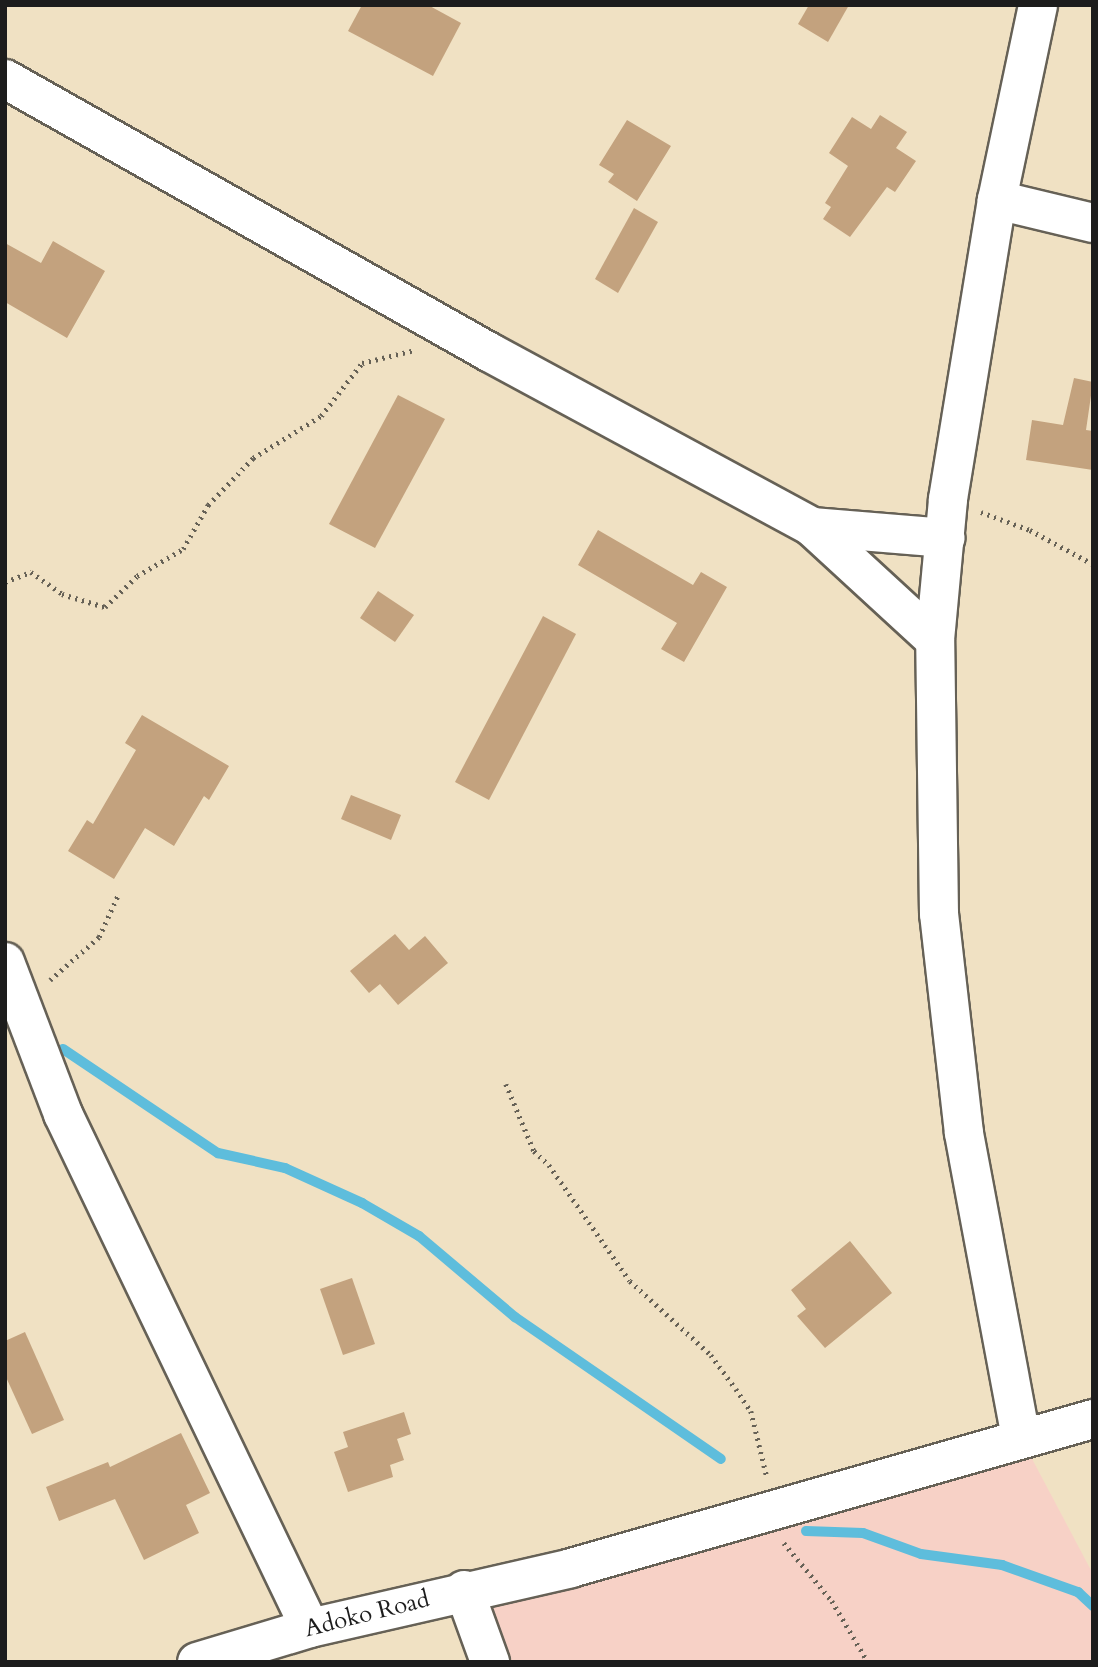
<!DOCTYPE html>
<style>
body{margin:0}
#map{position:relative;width:1098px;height:1667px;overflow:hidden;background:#f0e1c3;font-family:Cardo,serif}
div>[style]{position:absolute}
.built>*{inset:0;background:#f7d1c6}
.stream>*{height:10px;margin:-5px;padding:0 5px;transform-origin:5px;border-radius:5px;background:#5ebddc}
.building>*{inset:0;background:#c3a27e}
.path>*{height:4.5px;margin-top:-2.25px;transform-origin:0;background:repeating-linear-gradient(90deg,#666156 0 2px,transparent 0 7px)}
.roads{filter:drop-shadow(2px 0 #666156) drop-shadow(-2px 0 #666156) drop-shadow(0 2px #666156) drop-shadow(0 -2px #666156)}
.minor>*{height:38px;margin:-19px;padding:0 19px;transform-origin:19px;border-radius:19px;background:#fff}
span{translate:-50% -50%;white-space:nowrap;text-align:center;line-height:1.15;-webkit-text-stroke:5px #fff;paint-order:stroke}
.street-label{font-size:24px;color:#1c1c1c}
.frame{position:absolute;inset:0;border:7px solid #1c1c1c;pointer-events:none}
</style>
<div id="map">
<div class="built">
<i style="clip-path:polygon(1021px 1438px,1093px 1574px,1093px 1662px,482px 1662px,462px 1604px)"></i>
</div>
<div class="stream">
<i style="left:63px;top:1049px;width:187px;rotate:33.9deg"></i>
<i style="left:218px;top:1153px;width:69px;rotate:12.6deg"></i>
<i style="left:285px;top:1168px;width:85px;rotate:24.4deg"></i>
<i style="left:362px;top:1203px;width:66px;rotate:30.1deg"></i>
<i style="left:419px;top:1236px;width:126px;rotate:40.2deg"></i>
<i style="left:515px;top:1317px;width:250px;rotate:34.6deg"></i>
<i style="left:806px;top:1531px;width:57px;rotate:2deg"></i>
<i style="left:863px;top:1533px;width:62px;rotate:19.9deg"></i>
<i style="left:921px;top:1554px;width:82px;rotate:7.7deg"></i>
<i style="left:1002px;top:1565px;width:81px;rotate:19.6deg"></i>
<i style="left:1078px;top:1592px;width:21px;rotate:43deg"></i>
</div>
<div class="building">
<i style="clip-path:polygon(362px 5px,428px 5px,461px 23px,433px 76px,348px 31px)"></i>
<i style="clip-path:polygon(809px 5px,849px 5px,828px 42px,798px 24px)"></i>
<i style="clip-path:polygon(880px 115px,907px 132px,896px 148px,916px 161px,895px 192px,887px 187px,850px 237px,823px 219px,831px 207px,825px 203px,848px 166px,829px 153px,852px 117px,871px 129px)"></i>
<i style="clip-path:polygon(627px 120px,671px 146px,637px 201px,608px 182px,614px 174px,599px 165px)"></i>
<i style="clip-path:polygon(634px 208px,658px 222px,618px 293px,595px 279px)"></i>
<i style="clip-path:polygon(53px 241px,105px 271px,67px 338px,5px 302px,5px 243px,41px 263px)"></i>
<i style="clip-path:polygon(1074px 378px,1093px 382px,1086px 430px,1093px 431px,1093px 470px,1026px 460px,1032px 420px,1063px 425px)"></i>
<i style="clip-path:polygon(398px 395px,445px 419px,375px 548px,329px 524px)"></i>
<i style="clip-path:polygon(598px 530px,693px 585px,701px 572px,727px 587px,684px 662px,661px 649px,677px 623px,578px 565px)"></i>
<i style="clip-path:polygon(378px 591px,414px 615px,395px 642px,360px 618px)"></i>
<i style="clip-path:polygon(543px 616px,576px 634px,489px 800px,455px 782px)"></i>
<i style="clip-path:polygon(142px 715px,229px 766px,209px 800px,204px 796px,174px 846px,145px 828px,114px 879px,68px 851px,87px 820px,93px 824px,136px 750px,125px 743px)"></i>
<i style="clip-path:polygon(351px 795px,401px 815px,391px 840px,341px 819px)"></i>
<i style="clip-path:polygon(395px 934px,409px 950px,425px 936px,448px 963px,398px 1005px,380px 984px,369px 993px,350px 971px)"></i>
<i style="clip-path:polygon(850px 1241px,892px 1293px,825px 1348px,797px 1316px,806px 1309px,791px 1290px)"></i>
<i style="clip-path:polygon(352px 1278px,375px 1344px,343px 1355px,320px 1289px)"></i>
<i style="clip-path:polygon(25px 1332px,64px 1420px,32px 1434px,5px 1375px,5px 1341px)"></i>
<i style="clip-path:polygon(404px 1412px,411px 1434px,397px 1439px,404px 1460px,390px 1465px,393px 1477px,348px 1492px,334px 1452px,348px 1447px,343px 1432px)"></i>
<i style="clip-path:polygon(181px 1433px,210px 1493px,186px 1505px,199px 1533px,144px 1560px,115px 1499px,59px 1521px,46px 1487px,108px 1462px,110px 1467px)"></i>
</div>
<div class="path">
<i style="left:981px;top:512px;width:52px;rotate:20.2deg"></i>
<i style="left:1030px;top:530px;width:72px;rotate:28.4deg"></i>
<i style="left:5px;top:582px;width:28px;rotate:-21deg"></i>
<i style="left:31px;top:572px;width:38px;rotate:35deg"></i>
<i style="left:62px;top:594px;width:45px;rotate:16.8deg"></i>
<i style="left:105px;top:607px;width:45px;rotate:-44.1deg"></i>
<i style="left:137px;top:576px;width:53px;rotate:-30.4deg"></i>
<i style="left:183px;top:549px;width:51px;rotate:-60.4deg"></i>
<i style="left:208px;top:505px;width:65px;rotate:-46.2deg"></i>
<i style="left:253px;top:458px;width:80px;rotate:-31.7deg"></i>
<i style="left:321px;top:416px;width:67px;rotate:-52.3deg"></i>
<i style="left:362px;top:363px;width:55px;rotate:-13.8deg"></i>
<i style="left:50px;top:980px;width:65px;rotate:-41.3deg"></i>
<i style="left:99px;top:937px;width:46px;rotate:-65.7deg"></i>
<i style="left:506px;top:1084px;width:73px;rotate:67.3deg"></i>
<i style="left:534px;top:1151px;width:21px;rotate:43deg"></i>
<i style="left:549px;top:1165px;width:141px;rotate:55.1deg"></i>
<i style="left:630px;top:1281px;width:110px;rotate:42.4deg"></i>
<i style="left:711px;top:1355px;width:42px;rotate:53.7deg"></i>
<i style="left:736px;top:1389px;width:27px;rotate:56deg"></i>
<i style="left:751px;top:1411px;width:68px;rotate:76.4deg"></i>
<i style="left:784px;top:1543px;width:75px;rotate:50.4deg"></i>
<i style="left:832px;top:1601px;width:71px;rotate:59.5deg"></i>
</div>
<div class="roads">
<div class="minor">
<i style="left:5px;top:79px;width:556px;rotate:29.43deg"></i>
<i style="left:489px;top:352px;width:367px;rotate:28.4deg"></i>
<i style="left:812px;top:527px;width:134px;rotate:4.7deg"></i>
<i style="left:997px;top:200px;width:99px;rotate:13.5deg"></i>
<i style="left:812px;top:527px;width:167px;rotate:42.6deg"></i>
<i style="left:5px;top:962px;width:163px;rotate:69.1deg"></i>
<i style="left:63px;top:1114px;width:570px;rotate:64.33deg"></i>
<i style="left:1021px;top:1438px;width:310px;rotate:-100.6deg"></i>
<i style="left:964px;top:1133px;width:220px;rotate:-96.5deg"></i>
<i style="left:939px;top:914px;width:274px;rotate:-90.8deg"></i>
<i style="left:935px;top:640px;width:142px;rotate:-84.7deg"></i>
<i style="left:948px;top:499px;width:303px;rotate:-80.7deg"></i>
<i style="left:997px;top:200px;width:199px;rotate:-78.1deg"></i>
<i style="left:464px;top:1590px;width:77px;rotate:70.1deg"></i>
<i style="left:197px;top:1662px;width:118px;rotate:-16.7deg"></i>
<i style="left:310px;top:1628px;width:268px;rotate:-12.9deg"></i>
<i style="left:571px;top:1568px;width:543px;rotate:-15.93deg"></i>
</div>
</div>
<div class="street-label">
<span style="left:367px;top:1614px;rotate:-14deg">Adoko Road</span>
</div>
<div class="frame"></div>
</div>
